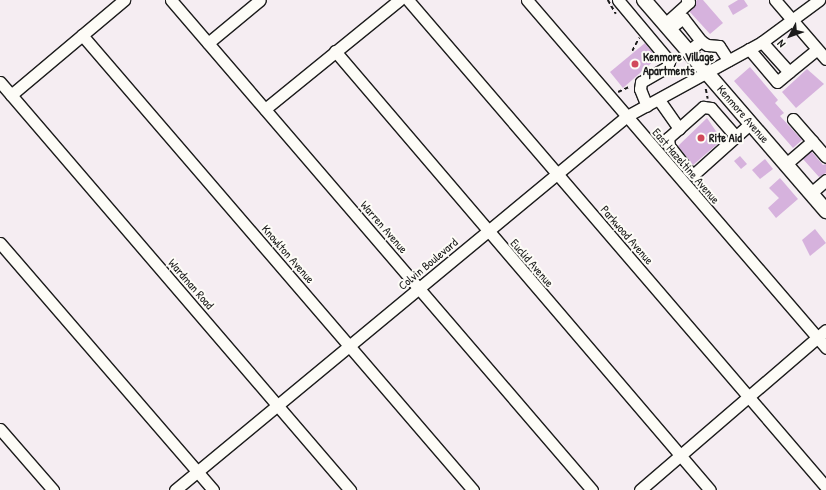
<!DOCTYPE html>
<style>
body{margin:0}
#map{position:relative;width:826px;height:490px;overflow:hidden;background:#f5edf2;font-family:"Patrick Hand",sans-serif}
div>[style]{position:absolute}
.building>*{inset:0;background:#d6b2dd}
.path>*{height:1.5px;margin-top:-0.75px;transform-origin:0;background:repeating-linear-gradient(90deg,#1c1c1c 0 4px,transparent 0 7px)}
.roads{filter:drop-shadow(1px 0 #1c1c1c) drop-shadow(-1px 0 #1c1c1c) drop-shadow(0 1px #1c1c1c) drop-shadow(0 -1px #1c1c1c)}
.minor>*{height:11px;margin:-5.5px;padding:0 5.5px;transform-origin:5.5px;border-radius:5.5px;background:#fdfcf7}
.major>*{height:14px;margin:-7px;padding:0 7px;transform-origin:7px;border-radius:7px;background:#fdfcf7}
.dots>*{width:11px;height:11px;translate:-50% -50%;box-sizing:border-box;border:2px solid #fdfcf7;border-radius:50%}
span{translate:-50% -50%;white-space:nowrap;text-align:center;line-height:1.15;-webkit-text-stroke:4px #fdfcf7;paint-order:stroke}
.poi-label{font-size:12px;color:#1c1c1c;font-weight:700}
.left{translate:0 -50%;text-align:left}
.street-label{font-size:12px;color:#1c1c1c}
.north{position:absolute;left:770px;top:16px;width:40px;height:40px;-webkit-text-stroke:3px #fdfcf7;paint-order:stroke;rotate:229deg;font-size:11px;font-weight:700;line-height:16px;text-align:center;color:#1c1c1c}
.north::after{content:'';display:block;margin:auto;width:14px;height:18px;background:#1c1c1c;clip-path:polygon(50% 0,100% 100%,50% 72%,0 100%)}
</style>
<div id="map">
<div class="building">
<i style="clip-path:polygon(697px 0,703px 0,723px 23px,710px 34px,689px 11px)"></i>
<i style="clip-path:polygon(738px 0,744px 0,748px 6px,733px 15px,728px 6px)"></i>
<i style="clip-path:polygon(645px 43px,657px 58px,623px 88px,610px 72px)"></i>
<i style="clip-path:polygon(750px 67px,778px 100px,775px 103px,784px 113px,780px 116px,802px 140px,793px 148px,734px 81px)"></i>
<i style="clip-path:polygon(807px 69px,824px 84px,796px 108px,782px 92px)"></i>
<i style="clip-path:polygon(707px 118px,722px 140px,693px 165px,678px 146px)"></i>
<i style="clip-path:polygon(811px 151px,823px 165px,826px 164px,826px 173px,819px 177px,803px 159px)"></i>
<i style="clip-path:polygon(740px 156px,747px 164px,741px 169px,734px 161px)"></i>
<i style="clip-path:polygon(765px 159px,773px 169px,760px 179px,752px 170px)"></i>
<i style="clip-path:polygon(780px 178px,798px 199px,776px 218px,768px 208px,779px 198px,769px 188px)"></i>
<i style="clip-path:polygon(815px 229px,826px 243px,810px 256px,802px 240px)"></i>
</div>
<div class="path">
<i style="left:608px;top:0;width:16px;rotate:60deg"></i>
<i style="left:632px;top:51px;width:15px;rotate:-62deg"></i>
<i style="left:706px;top:89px;width:10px;rotate:79deg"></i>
<i style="left:618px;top:92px;width:14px;rotate:-25deg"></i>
</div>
<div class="roads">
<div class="minor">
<i style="left:171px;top:0;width:646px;rotate:49.33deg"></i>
<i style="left:408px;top:0;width:642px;rotate:49.36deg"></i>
<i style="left:527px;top:0;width:459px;rotate:49.3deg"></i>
<i style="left:618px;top:0;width:80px;rotate:50.1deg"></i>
<i style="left:669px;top:61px;width:6px;rotate:108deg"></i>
<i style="left:667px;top:67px;width:30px;rotate:150deg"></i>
<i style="left:641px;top:82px;width:7px;rotate:98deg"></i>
<i style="left:640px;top:89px;width:18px;rotate:68deg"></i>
<i style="left:775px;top:0;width:78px;rotate:49.2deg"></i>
<i style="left:668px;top:21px;width:28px;rotate:-42deg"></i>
<i style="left:689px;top:2px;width:3px;rotate:-135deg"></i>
<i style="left:669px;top:29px;width:18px;rotate:-38deg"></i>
<i style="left:683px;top:18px;width:29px;rotate:52deg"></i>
<i style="left:701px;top:41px;width:16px;rotate:142deg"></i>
<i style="left:82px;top:35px;width:600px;rotate:49.33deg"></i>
<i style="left:701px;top:41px;width:7px;rotate:34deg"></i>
<i style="left:707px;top:45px;width:12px;rotate:5deg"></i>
<i style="left:719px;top:46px;width:17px;rotate:57deg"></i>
<i style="left:762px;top:42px;width:40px;rotate:48deg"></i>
<i style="left:789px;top:72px;width:36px;rotate:-39deg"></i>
<i style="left:208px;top:43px;width:67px;rotate:-39.6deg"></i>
<i style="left:749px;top:49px;width:43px;rotate:49.7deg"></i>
<i style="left:777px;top:82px;width:16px;rotate:-40deg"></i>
<i style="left:335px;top:51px;width:577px;rotate:49.5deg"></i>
<i style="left:0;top:82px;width:538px;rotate:49.38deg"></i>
<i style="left:11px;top:95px;width:148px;rotate:-40.1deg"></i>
<i style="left:659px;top:100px;width:35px;rotate:55deg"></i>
<i style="left:265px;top:109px;width:173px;rotate:-39.1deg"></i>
<i style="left:793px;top:119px;width:50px;rotate:49deg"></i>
<i style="left:786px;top:164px;width:35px;rotate:-41deg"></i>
<i style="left:684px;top:165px;width:24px;rotate:-128deg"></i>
<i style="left:669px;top:146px;width:8px;rotate:-97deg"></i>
<i style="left:668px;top:138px;width:47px;rotate:-41.5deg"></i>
<i style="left:703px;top:107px;width:8px;rotate:7deg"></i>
<i style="left:711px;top:108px;width:37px;rotate:49deg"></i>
<i style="left:688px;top:170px;width:7px;rotate:45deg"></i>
<i style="left:693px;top:175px;width:78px;rotate:-41.9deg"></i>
<i style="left:811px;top:193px;width:20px;rotate:-41deg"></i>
<i style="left:0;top:243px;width:326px;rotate:49.2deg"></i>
<i style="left:0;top:429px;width:81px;rotate:49deg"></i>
<i style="left:175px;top:490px;width:587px;rotate:-39.61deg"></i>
<i style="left:627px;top:116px;width:154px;rotate:-28.7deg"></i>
<i style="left:762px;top:42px;width:71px;rotate:-36.4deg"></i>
<i style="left:640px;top:490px;width:245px;rotate:-40.7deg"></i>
</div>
<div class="major">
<i style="left:644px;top:0;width:279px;rotate:49.2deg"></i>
</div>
</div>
<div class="dots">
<i style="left:635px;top:64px;background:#d1495b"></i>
<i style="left:701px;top:138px;background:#d1495b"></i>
</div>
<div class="poi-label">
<span class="left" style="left:643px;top:64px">Kenmore Village<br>Apartments</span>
<span class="left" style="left:709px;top:138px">Rite Aid</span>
</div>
<div class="street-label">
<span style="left:743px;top:114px;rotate:49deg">Kenmore Avenue</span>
<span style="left:686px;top:166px;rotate:49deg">East Hazeltine Avenue</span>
<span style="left:384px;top:227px;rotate:49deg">Warren Avenue</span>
<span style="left:627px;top:235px;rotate:49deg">Parkwood Avenue</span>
<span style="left:288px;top:254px;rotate:49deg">Knowlton Avenue</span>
<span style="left:532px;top:263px;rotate:49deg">Euclid Avenue</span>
<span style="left:428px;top:264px;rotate:-40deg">Colvin Boulevard</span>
<span style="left:191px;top:284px;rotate:49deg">Wardman Road</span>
</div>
<div class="north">N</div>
</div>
